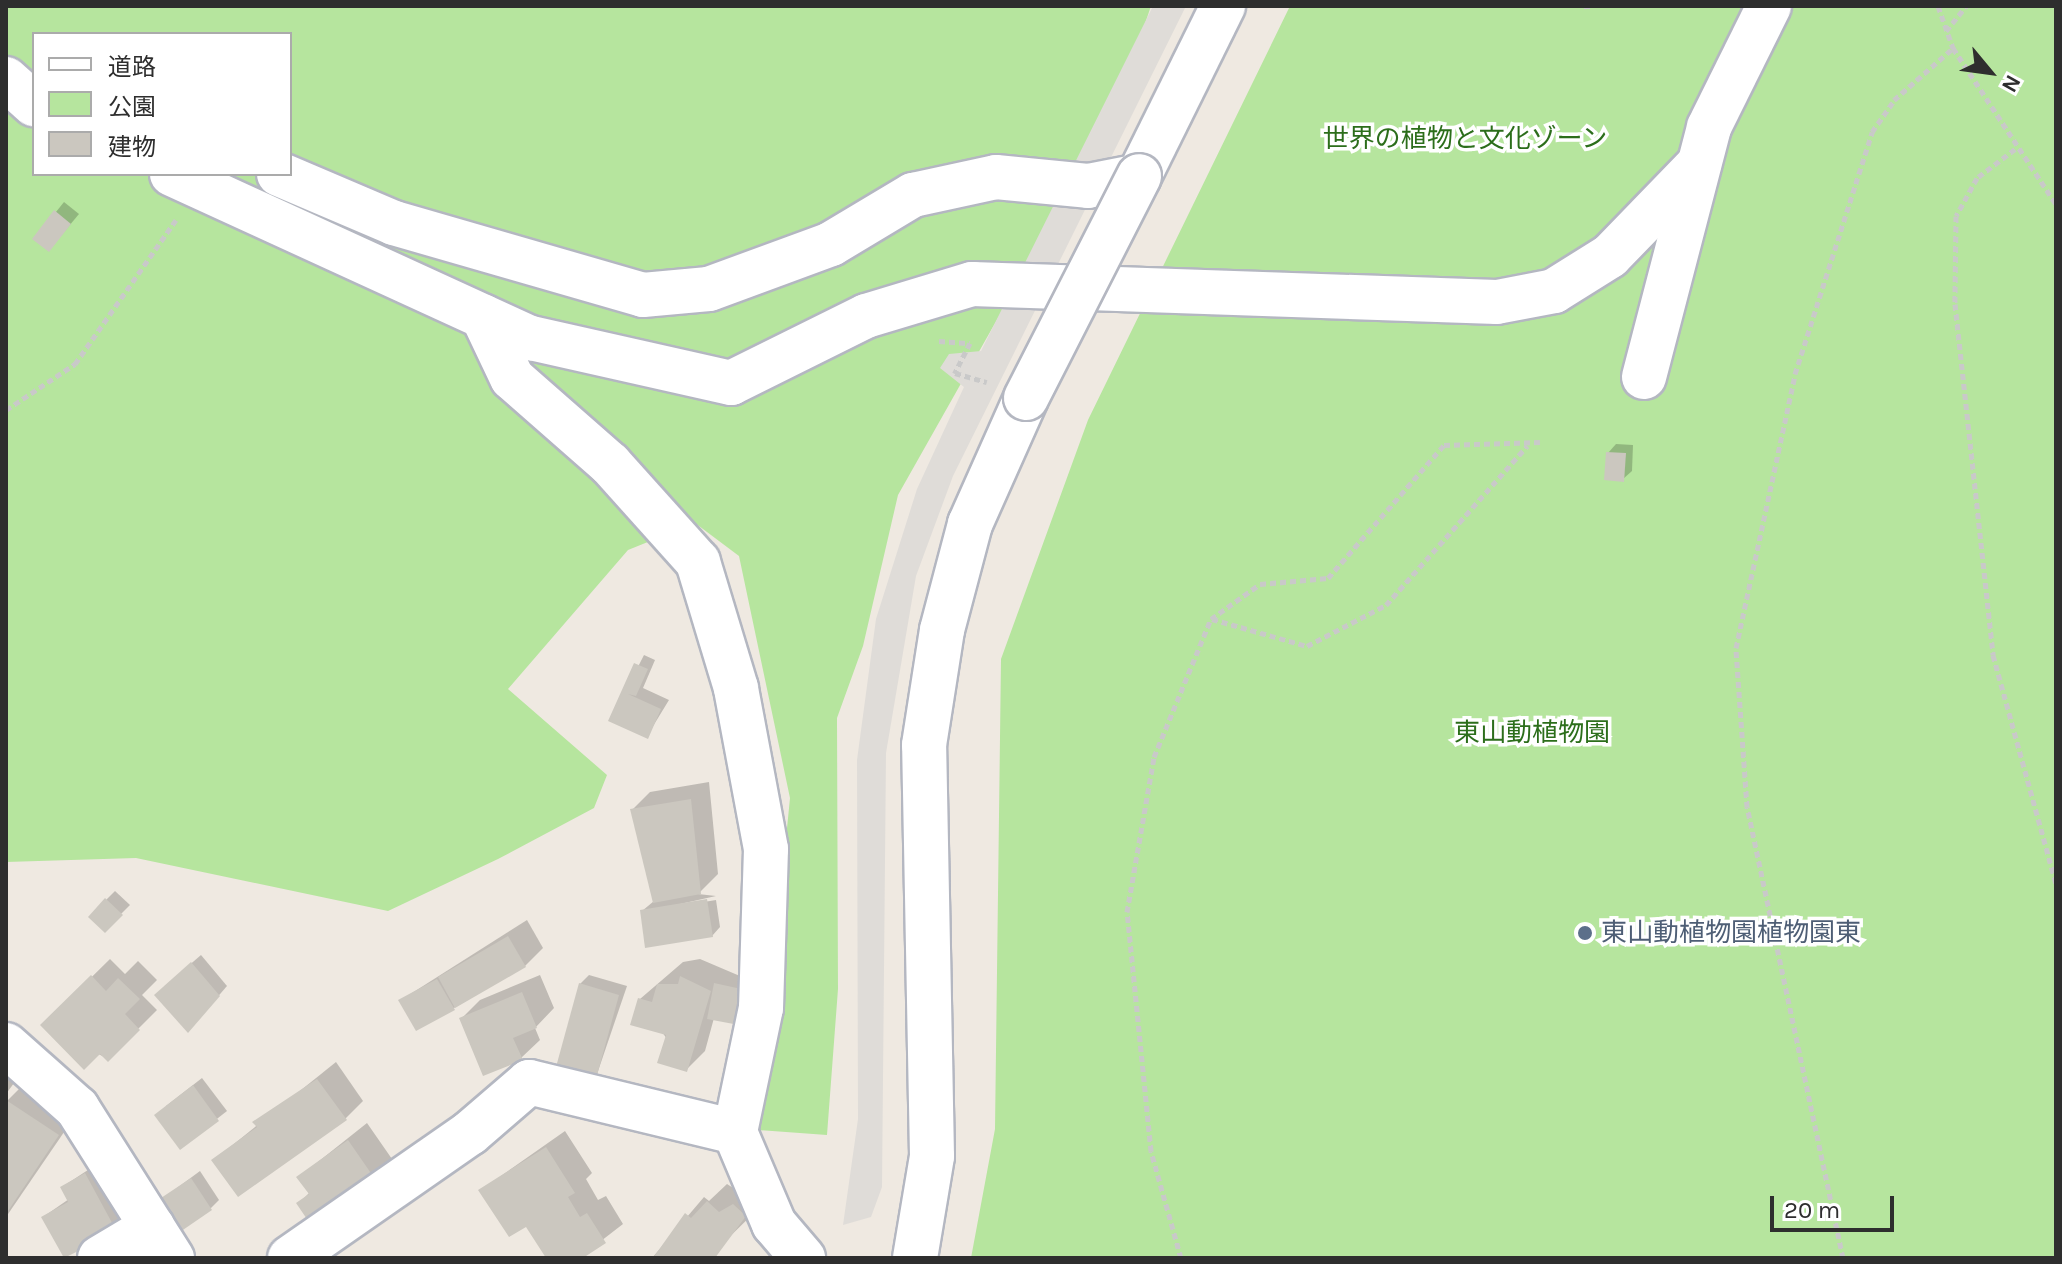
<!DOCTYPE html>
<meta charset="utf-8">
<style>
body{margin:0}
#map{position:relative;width:2062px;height:1264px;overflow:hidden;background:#efe9e1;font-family:Karla,"Noto Sans JP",sans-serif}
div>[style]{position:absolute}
.green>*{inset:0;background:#b6e59e}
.plaza>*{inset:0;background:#dfdcd8}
.shadow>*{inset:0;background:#0003}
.building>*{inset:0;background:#cbc7bf}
.path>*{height:5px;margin-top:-2.5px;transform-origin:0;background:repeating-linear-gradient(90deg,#c9c9c9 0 6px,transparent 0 10px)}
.roads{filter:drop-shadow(2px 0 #b4b7c1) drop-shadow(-2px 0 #b4b7c1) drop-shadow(0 2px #b4b7c1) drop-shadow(0 -2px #b4b7c1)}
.minor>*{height:44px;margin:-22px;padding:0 22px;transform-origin:22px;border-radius:22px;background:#fff}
.bridges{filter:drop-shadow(2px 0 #b4b7c1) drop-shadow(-2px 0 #b4b7c1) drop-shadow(0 2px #b4b7c1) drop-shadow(0 -2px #b4b7c1)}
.minor-bridge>*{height:44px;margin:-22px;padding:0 22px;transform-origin:22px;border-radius:22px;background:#fff}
.dots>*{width:22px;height:22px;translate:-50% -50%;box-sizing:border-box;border:4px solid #fff;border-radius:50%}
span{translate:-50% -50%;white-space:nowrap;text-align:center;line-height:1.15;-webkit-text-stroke:7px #fff;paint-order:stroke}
.park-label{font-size:26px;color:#2c6e1b}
.service-label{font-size:26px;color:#4e5e75}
.left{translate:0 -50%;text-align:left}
.frame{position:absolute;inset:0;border:8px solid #2e2e2e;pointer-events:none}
.legend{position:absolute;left:32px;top:32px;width:260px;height:144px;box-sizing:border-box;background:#fff;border:2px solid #ababab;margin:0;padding:10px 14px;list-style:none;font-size:24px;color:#2e2e2e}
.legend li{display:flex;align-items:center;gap:16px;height:40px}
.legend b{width:40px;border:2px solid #ababab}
.north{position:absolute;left:1950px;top:32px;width:80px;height:80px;-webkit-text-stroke:6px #fff;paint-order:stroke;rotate:119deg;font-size:22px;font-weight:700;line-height:32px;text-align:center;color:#2e2e2e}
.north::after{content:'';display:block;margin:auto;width:28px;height:36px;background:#2e2e2e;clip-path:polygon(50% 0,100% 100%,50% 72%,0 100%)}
.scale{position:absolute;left:1770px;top:1196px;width:124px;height:36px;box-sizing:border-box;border:4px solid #2e2e2e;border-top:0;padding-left:10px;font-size:24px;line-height:28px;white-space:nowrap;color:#2e2e2e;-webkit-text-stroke:6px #fff;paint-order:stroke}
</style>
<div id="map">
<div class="green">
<i style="clip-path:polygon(evenodd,6px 6px,1151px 6px,1116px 109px,898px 495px,863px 646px,837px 718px,838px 989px,827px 1135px,757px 1130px,790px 798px,739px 556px,695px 523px,628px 550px,508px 689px,607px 775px,594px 808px,498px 859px,388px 911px,136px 858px,6px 862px,6px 6px,34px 34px,290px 34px,290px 174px,34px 174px,34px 34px)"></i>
<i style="clip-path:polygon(1290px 6px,2056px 6px,2056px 1258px,971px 1258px,995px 1129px,1001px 659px,1088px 420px)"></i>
</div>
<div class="plaza">
<i style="clip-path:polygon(1153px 6px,1186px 6px,953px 476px,916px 576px,886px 753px,882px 1187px,871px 1217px,843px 1225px,858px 1119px,857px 760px,876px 619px,917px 489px,964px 387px,940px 368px,949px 354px,981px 351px)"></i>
</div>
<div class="shadow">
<i style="clip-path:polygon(64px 202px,79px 214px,49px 250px,35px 238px)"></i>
<i style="clip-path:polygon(1616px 444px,1633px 445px,1632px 471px,1623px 479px,1608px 453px)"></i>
<i style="clip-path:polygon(644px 655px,655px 660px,643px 688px,669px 700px,647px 736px,611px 720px)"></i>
<i style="clip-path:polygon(709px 782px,718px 874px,698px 894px,716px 896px,649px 911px,716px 900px,720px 927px,712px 936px,642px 911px,654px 901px,632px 810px,650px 792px)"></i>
<i style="clip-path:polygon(115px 891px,130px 905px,105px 930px,90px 916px)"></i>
<i style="clip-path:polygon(527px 920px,543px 948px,525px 966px,454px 1008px,401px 1000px)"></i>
<i style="clip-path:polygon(201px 955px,227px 986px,196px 1022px,165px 986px)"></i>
<i style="clip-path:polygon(110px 959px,125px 974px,138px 961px,157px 980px,142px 995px,157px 1010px,108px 1059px,43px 1025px)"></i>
<i style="clip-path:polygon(700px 959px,754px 982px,714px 1018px,705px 1051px,687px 1069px,640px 999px,683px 962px)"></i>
<i style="clip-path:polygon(540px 975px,554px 1008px,535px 1028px,540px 1040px,521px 1058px,461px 1019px,480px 1000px)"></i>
<i style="clip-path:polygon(589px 975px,627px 986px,596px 1077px,580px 984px)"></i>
<i style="clip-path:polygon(6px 1055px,25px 1068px,6px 1094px)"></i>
<i style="clip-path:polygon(336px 1062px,363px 1101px,345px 1119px,214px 1160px)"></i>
<i style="clip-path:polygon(202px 1078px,227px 1111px,181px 1147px,166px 1106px)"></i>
<i style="clip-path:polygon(25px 1083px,75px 1116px,6px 1217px,6px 1102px)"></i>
<i style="clip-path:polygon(367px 1123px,392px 1159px,374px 1177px,298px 1204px,310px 1192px,299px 1177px)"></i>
<i style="clip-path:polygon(565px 1131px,592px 1173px,586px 1179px,598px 1200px,606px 1196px,623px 1224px,579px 1258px,548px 1258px,526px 1224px,481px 1190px)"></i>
<i style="clip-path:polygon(94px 1166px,124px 1221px,116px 1230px,43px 1217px,69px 1199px,62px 1187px)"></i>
<i style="clip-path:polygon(200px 1171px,219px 1200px,211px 1208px,158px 1202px)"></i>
<i style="clip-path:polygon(727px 1184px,761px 1206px,708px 1258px,652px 1258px,704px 1197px,709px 1201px)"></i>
</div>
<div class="building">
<i style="clip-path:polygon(54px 210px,71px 224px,49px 252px,32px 239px)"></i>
<i style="clip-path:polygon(1606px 452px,1626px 453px,1624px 482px,1604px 480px)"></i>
<i style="clip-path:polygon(634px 663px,648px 669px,636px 696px,628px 694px,661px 709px,648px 739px,608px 721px)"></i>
<i style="clip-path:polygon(691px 799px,701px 894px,653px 903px,630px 809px)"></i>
<i style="clip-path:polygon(105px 898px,123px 915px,105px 933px,88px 917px)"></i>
<i style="clip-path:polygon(707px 899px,713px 937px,645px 948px,640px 910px)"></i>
<i style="clip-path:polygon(508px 936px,526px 967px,455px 1008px,438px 977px)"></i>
<i style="clip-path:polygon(191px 962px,220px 996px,188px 1033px,154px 995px)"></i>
<i style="clip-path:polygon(91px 975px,106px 991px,118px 978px,140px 999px,125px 1014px,140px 1030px,108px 1062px,100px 1054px,84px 1070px,40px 1025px)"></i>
<i style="clip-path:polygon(680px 976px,711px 991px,687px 1072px,657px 1063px,666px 1035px,630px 1025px,638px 998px,652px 1002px,657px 984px,678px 984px)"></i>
<i style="clip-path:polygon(437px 979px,455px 1010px,416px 1031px,398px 1000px)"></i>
<i style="clip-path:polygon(579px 983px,619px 995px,596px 1079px,556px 1067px)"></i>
<i style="clip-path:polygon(714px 983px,746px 990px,739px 1025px,707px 1019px)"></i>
<i style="clip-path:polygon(522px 992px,537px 1028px,513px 1038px,523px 1060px,483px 1076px,459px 1018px)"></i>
<i style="clip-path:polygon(317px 1079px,347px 1120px,238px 1197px,211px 1160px,257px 1127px,252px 1122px)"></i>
<i style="clip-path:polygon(193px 1085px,219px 1121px,180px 1150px,154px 1115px)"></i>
<i style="clip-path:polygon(6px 1100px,59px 1135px,6px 1214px)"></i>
<i style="clip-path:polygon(348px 1140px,375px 1179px,311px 1225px,296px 1203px,309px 1194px,296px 1177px)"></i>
<i style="clip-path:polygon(546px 1147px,575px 1193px,568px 1197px,580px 1217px,587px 1213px,606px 1243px,583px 1258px,546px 1258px,526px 1227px,509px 1237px,478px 1190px)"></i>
<i style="clip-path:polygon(85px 1173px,117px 1232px,64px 1258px,41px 1217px,68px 1202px,60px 1187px)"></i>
<i style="clip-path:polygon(191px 1178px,212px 1210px,177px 1234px,155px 1202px)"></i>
<i style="clip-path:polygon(707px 1201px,719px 1212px,733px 1204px,746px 1216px,715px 1258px,653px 1258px,685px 1213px,691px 1218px)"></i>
</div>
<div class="path">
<i style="left:1584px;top:6px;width:8px"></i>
<i style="left:1938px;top:6px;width:45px;rotate:70.3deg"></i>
<i style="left:1946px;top:31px;width:32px;rotate:-51deg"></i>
<i style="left:2015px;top:149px;width:48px;rotate:142.7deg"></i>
<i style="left:1977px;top:178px;width:43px;rotate:118.9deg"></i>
<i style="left:1956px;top:216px;width:88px;rotate:90.7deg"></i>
<i style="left:1955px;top:304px;width:353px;rotate:83.8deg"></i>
<i style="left:1993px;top:655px;width:237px;rotate:74.6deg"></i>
<i style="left:939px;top:341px;width:31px;rotate:4deg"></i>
<i style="left:970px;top:343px;width:34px;rotate:117deg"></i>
<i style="left:955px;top:373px;width:33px;rotate:16deg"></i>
<i style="left:6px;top:410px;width:83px;rotate:-33.7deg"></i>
<i style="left:75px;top:364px;width:176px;rotate:-55deg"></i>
<i style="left:1212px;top:619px;width:99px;rotate:15.9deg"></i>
<i style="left:1307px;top:646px;width:89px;rotate:-27.4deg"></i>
<i style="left:1386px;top:605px;width:213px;rotate:-48.4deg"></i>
<i style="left:1181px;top:1258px;width:111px;rotate:-105.7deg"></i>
<i style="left:1151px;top:1151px;width:240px;rotate:-95.7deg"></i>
<i style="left:1127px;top:912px;width:157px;rotate:-80.1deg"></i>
<i style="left:1154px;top:757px;width:149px;rotate:-67.6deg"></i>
<i style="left:1211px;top:619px;width:60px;rotate:-35.5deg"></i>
<i style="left:1260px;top:584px;width:68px;rotate:-5deg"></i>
<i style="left:1328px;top:578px;width:176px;rotate:-48.9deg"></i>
<i style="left:1444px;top:445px;width:96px;rotate:-1.8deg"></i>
<i style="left:1843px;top:1258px;width:461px;rotate:-102deg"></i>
<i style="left:1747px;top:807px;width:159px;rotate:-94deg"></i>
<i style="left:1736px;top:648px;width:280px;rotate:-77.8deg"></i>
<i style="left:1795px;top:374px;width:254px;rotate:-72.3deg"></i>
<i style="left:1872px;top:132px;width:39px;rotate:-55deg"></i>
<i style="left:1894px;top:100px;width:79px;rotate:-41.4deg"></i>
<i style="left:1953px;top:48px;width:187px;rotate:56.6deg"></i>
</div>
<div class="roads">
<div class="minor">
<i style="left:6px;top:79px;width:38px;rotate:42deg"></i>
<i style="left:172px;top:174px;width:395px;rotate:24.6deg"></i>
<i style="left:531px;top:338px;width:205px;rotate:12.7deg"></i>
<i style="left:731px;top:383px;width:151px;rotate:-26.4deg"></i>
<i style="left:866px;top:316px;width:111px;rotate:-16.8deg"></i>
<i style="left:972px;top:284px;width:525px;rotate:1.96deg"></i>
<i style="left:1497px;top:302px;width:58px;rotate:-10.9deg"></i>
<i style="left:1554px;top:291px;width:66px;rotate:-32deg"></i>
<i style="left:1610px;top:256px;width:128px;rotate:-45.9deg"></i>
<i style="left:279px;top:174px;width:125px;rotate:23.1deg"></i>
<i style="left:394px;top:223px;width:259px;rotate:16.1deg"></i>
<i style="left:643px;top:295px;width:66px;rotate:-5.2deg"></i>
<i style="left:709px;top:289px;width:130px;rotate:-20.2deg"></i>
<i style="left:831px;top:244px;width:96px;rotate:-30.9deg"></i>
<i style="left:913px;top:195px;width:85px;rotate:-12.2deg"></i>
<i style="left:996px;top:177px;width:92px;rotate:5.6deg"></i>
<i style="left:1088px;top:186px;width:52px;rotate:-11.1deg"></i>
<i style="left:1139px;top:176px;width:190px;rotate:-63.7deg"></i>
<i style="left:1644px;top:377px;width:258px;rotate:-75.4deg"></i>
<i style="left:1709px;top:127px;width:135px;rotate:-63.6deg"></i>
<i style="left:6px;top:1045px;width:95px;rotate:41.6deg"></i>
<i style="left:77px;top:1108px;width:178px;rotate:57.7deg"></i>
<i style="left:735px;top:1132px;width:100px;rotate:67deg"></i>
<i style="left:774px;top:1224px;width:45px;rotate:49.5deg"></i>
<i style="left:100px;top:1258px;width:61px;rotate:-30.8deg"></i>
<i style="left:290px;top:1258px;width:219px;rotate:-34.8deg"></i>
<i style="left:470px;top:1133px;width:78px;rotate:-40.8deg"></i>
<i style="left:529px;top:1082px;width:212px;rotate:13.6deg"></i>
<i style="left:735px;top:1132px;width:127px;rotate:-78.2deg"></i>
<i style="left:761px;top:1008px;width:159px;rotate:-88.2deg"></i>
<i style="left:766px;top:849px;width:164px;rotate:-100.6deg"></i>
<i style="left:736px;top:688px;width:132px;rotate:-106.8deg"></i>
<i style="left:698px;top:562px;width:132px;rotate:-131.9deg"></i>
<i style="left:610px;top:464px;width:130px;rotate:-138.7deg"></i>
<i style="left:512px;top:378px;width:68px;rotate:-115.4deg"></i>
<i style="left:915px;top:1258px;width:103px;rotate:-80.5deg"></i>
<i style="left:932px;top:1156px;width:411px;rotate:-91.1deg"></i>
<i style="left:924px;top:745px;width:116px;rotate:-81.1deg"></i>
<i style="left:942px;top:630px;width:110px;rotate:-75.2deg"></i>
<i style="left:970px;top:524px;width:138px;rotate:-66deg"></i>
</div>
</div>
<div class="bridges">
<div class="minor-bridge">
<i style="left:1026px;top:398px;width:249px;rotate:-63deg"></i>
</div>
</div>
<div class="dots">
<i style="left:1585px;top:933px;background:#5c6f8a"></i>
</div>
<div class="park-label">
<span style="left:1465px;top:139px">世界の植物と文化ゾーン</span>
<span style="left:1532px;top:733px">東山動植物園</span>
</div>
<div class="service-label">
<span class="left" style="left:1601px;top:933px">東山動植物園植物園東</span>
</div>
<div class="frame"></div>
<ul class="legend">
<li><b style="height:10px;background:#fff"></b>道路</li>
<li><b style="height:22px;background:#b6e59e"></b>公園</li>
<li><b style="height:22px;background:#cbc7bf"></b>建物</li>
</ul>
<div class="north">N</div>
<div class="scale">20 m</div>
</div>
